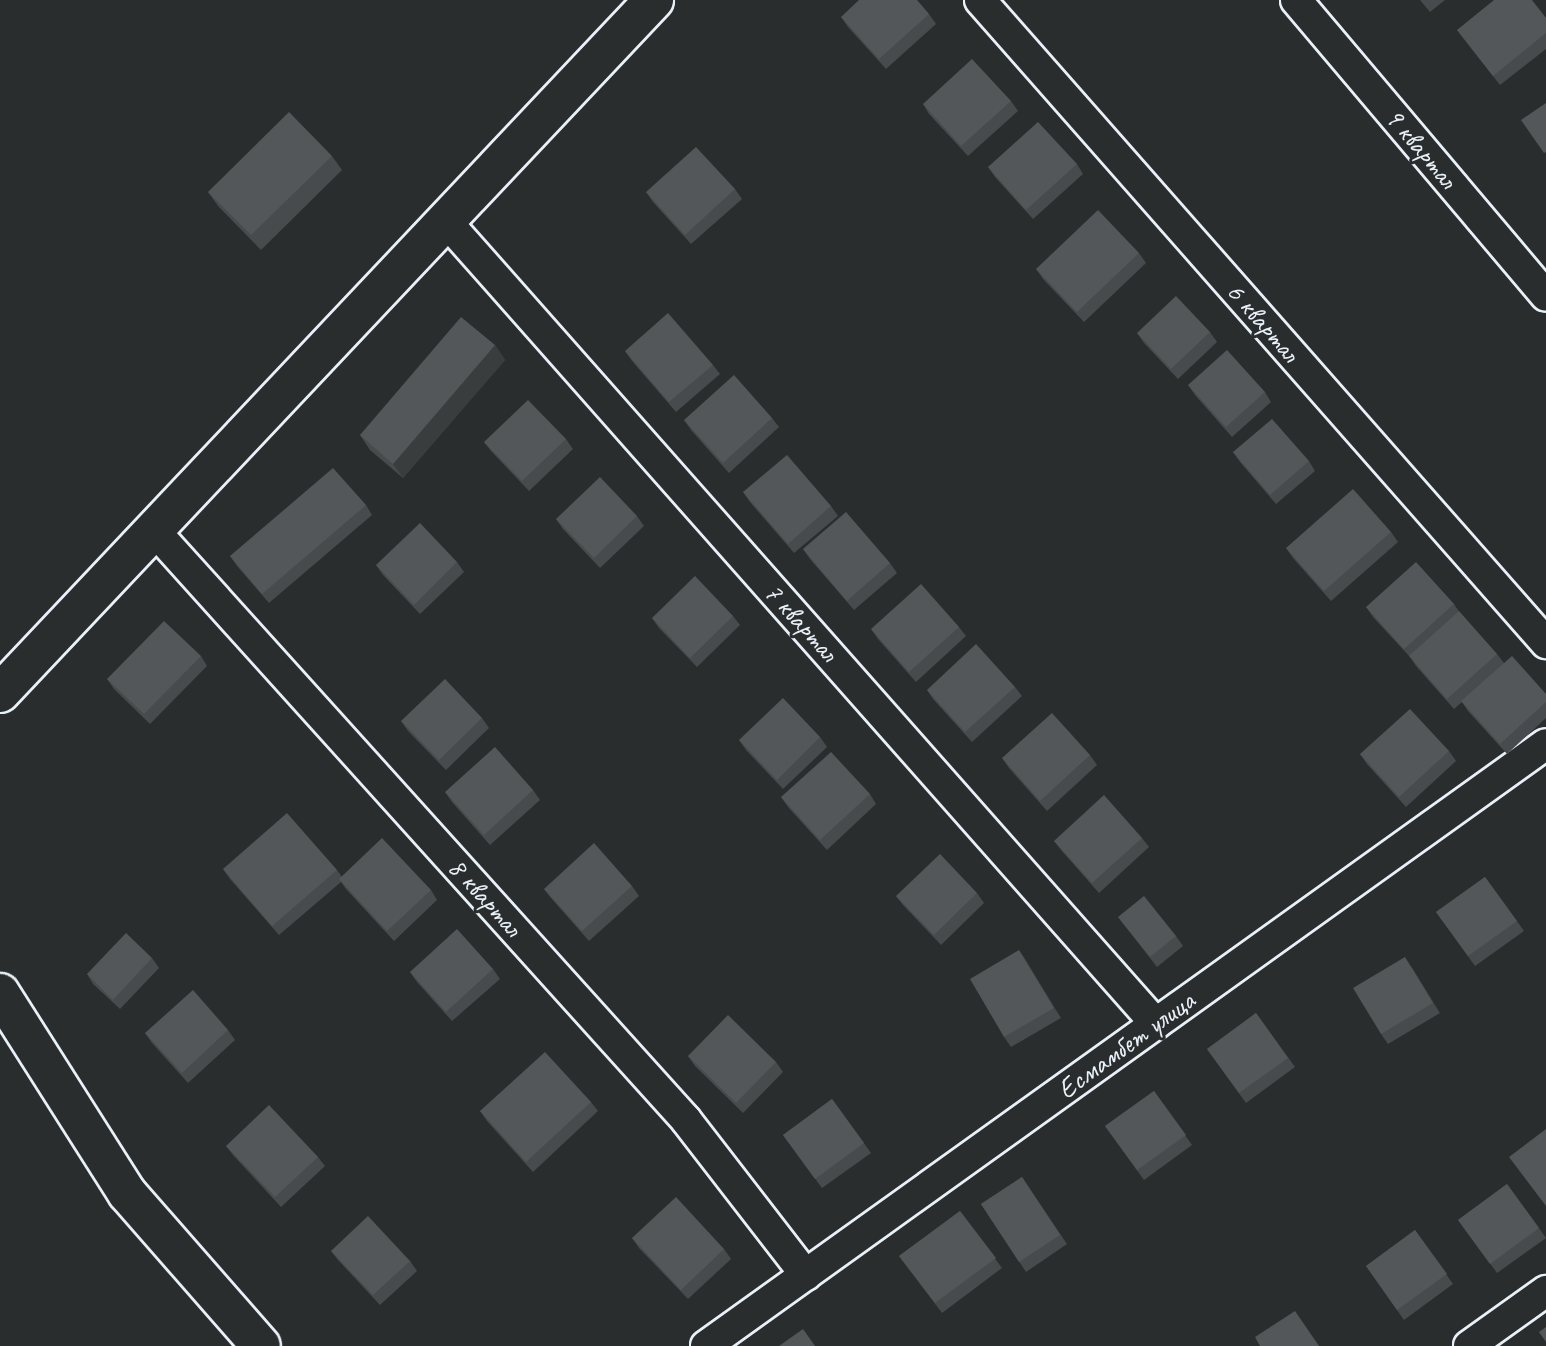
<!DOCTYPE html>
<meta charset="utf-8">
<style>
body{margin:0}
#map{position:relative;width:1546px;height:1346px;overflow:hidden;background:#2a2d2e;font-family:Caveat,sans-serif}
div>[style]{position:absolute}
.roads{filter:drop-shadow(2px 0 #e8f1f8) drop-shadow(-2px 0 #e8f1f8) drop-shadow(0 2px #e8f1f8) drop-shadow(0 -2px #e8f1f8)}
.street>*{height:30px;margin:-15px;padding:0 15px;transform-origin:15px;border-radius:15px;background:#2a2d2e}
.secondary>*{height:38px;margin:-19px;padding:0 19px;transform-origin:19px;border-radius:19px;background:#2a2d2e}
.wall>*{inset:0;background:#474b4d}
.shaded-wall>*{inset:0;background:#3a3d3e}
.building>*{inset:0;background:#535759}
span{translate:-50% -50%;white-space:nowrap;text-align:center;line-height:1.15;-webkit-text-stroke:6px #2a2d2e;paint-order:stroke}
.street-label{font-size:28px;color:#e8f1f8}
</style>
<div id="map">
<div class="roads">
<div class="street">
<i style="left:980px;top:0;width:857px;rotate:48.64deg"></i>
<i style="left:1296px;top:0;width:387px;rotate:49.8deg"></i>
<i style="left:445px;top:220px;width:1073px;rotate:48.51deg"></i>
<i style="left:153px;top:529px;width:796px;rotate:47.95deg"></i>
<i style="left:686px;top:1120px;width:196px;rotate:52.3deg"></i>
<i style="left:706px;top:1346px;width:1033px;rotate:-35.63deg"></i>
<i style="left:1469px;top:1346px;width:95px;rotate:-35.5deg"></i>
</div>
<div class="secondary">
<i style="left:0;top:693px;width:953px;rotate:-46.66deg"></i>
<i style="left:0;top:993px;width:237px;rotate:57.6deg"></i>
<i style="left:127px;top:1193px;width:203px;rotate:48.8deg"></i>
</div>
</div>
<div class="wall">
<i style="clip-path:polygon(1420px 0,1445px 0,1430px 12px)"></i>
<i style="clip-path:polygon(929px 14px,936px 24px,886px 69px,848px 27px,841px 17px)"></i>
<i style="clip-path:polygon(1546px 18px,1546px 49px,1500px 85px,1457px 30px)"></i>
<i style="clip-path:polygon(1011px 101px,1018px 111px,968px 156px,929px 114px,923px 104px)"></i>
<i style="clip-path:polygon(332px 156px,342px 170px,261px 250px,218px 206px,208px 192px)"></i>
<i style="clip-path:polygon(1077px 164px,1083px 174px,1033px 219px,995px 177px,988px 167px)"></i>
<i style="clip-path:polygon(735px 189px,742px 199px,691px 244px,653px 202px,646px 192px)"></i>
<i style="clip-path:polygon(1139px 253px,1146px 263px,1084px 322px,1043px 279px,1036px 269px)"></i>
<i style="clip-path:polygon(1210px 332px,1217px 342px,1178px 379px,1144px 343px,1137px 333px)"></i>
<i style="clip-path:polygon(495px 345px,505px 360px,403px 478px,370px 450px,360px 435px)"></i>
<i style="clip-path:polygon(625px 351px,713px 365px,720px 374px,676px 412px,632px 361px)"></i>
<i style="clip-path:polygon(1188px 385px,1265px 392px,1271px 402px,1232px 437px,1195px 395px)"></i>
<i style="clip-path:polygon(772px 418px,779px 427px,729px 473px,691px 430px,684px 420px)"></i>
<i style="clip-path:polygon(566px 439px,573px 449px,529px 491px,491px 451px,484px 442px)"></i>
<i style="clip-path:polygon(1233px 452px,1309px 461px,1315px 471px,1276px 504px,1240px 462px)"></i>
<i style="clip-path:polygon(743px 492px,831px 506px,838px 516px,794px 553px,750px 502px)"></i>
<i style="clip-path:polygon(366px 505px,372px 515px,269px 603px,237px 566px,230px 556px)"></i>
<i style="clip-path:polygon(637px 516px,644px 526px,600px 568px,563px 529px,556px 519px)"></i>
<i style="clip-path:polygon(1391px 532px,1398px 542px,1331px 601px,1293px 558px,1286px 548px)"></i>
<i style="clip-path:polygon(803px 549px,890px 563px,897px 573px,854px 610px,810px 559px)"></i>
<i style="clip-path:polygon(457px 562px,464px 572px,420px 614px,383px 575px,376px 565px)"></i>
<i style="clip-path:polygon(1454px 604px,1460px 613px,1497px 654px,1504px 663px,1546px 694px,1546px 718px,1507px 754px,1468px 711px,1462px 702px,1454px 709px,1416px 666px,1410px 657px,1373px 617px,1366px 607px)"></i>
<i style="clip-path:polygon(733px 616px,740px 625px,697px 667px,659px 628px,652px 618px)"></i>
<i style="clip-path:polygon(959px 627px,966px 636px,916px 682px,878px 639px,871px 629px)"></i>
<i style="clip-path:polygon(201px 656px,207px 666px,150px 724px,114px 689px,107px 679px)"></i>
<i style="clip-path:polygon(1015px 687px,1022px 696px,972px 742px,933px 699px,927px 690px)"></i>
<i style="clip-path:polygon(482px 718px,489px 728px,446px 770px,408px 731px,401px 721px)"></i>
<i style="clip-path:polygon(820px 737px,827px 747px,783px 789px,746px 750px,739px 740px)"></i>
<i style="clip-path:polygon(1449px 751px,1456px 761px,1406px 807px,1367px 764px,1360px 754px)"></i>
<i style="clip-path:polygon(1090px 755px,1097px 765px,1047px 811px,1009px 768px,1002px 758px)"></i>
<i style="clip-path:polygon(533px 790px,540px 800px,490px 845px,452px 802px,445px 792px)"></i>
<i style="clip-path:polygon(870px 794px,876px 804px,827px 850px,788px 807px,781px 797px)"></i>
<i style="clip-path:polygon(1142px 838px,1149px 847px,1099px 893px,1061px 850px,1054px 841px)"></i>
<i style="clip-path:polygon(223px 869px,337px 870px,342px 877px,431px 890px,437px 900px,394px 941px,346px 889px,341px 882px,279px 935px,230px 879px)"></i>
<i style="clip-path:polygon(1485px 877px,1524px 931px,1475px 966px,1436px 912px)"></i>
<i style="clip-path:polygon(632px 886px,639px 896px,589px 941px,551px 898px,544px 889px)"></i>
<i style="clip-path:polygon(977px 893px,984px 903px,941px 945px,903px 905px,896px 896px)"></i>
<i style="clip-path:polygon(1118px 917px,1176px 936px,1183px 946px,1157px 967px)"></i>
<i style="clip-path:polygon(1019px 950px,1061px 1018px,1011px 1047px,1004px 1037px)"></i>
<i style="clip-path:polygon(152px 958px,159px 968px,120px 1009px,93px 984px,87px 974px)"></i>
<i style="clip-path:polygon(1411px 966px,1440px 1013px,1388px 1044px,1381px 1034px)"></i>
<i style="clip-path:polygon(493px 969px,500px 979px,452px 1021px,417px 982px,410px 972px)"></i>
<i style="clip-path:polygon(1256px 1013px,1295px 1067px,1246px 1103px,1207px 1049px)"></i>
<i style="clip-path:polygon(228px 1030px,235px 1040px,188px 1083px,152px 1043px,145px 1033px)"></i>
<i style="clip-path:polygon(688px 1056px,776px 1062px,783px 1072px,743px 1113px,695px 1066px)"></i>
<i style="clip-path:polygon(1154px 1091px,1192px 1145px,1144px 1180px,1105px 1126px)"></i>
<i style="clip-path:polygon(832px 1099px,871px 1153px,822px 1188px,783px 1135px)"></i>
<i style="clip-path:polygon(591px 1102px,598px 1111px,533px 1172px,487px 1121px,480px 1111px)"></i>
<i style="clip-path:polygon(226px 1146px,318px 1157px,325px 1166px,281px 1207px,233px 1155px)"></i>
<i style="clip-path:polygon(1022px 1177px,1067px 1244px,1026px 1272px,981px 1204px)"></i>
<i style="clip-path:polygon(1507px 1184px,1546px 1238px,1497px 1273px,1458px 1220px)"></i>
<i style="clip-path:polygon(960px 1211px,1002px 1268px,942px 1313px,899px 1256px)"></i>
<i style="clip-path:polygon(1415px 1230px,1453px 1284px,1404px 1320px,1366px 1266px)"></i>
<i style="clip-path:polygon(632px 1238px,724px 1249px,731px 1259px,688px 1299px,639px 1248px)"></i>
<i style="clip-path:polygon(331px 1251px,410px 1261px,417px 1271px,380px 1305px,338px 1260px)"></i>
</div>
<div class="shaded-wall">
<i style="clip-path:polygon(495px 345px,505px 360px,403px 478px,393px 464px)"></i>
<i style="clip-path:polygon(1019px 950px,1026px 960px,1061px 1018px,1054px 1008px)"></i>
<i style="clip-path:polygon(1405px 957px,1411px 966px,1440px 1013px,1433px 1003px)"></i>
</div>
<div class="building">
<i style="clip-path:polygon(859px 0,917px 0,929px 14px,879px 59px,841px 17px)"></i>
<i style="clip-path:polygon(1494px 0,1532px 0,1546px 18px,1546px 33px,1493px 76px,1457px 30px)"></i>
<i style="clip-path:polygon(972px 59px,1011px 101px,961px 146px,923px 104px)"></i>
<i style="clip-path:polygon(1546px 103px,1546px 152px,1544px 153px,1521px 120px)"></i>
<i style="clip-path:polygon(289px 112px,332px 156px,251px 235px,208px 192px)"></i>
<i style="clip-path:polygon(1038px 122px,1077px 164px,1026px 210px,988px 167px)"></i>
<i style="clip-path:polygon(696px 147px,735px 189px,685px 235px,646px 192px)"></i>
<i style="clip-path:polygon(1098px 210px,1139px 253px,1077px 312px,1036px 269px)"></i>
<i style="clip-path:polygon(1176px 296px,1210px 332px,1171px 369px,1137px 333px)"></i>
<i style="clip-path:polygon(668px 313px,713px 365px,669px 402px,625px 351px)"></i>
<i style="clip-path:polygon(461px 317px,495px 345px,393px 464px,360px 435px)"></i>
<i style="clip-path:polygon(1227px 350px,1265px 392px,1226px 427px,1188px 385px)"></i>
<i style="clip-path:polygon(734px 375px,772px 418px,723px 463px,684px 420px)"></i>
<i style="clip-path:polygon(528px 400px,566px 439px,522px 481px,484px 442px)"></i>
<i style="clip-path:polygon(1272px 419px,1309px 461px,1270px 495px,1233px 452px)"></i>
<i style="clip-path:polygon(787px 455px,831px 506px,788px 544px,743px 492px)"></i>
<i style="clip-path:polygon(333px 468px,366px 505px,262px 594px,230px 556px)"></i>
<i style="clip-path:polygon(600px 477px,637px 516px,594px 558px,556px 519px)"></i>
<i style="clip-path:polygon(1353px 489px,1391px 532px,1324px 591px,1286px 548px)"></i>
<i style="clip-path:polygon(846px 512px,890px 563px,847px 601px,803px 549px)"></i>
<i style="clip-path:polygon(420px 523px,457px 562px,414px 605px,376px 565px)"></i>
<i style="clip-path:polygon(1416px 562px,1454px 604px,1404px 649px,1366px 607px)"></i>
<i style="clip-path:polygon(695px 576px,733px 616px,690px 658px,652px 618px)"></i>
<i style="clip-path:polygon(921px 584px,959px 627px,909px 672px,871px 629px)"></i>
<i style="clip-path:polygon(1459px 611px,1497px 654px,1447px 699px,1409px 656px)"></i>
<i style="clip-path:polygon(164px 621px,201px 656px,144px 714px,107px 679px)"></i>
<i style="clip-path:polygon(976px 644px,1015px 687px,965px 732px,927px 690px)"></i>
<i style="clip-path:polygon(1512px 656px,1546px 694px,1546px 702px,1500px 744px,1461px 701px)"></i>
<i style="clip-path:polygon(445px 679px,482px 718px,439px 760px,401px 721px)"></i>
<i style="clip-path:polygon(783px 698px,820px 737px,777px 780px,739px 740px)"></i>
<i style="clip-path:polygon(1410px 709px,1449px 751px,1399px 797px,1360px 754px)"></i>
<i style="clip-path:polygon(1052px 713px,1090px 755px,1040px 801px,1002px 758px)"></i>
<i style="clip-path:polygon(495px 747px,533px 790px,484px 835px,445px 792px)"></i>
<i style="clip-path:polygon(831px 752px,870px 794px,820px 840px,781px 797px)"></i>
<i style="clip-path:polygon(1104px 795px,1142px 838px,1092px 883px,1054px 841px)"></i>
<i style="clip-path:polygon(287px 813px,337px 870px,272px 926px,223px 869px)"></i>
<i style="clip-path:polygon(382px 838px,431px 890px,387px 931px,339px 879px)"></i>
<i style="clip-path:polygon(594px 843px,632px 886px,582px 931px,544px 889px)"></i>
<i style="clip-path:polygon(940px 854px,977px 893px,934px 935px,896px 896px)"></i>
<i style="clip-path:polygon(1485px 877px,1517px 921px,1468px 956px,1436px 912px)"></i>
<i style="clip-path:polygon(1144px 896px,1176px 936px,1150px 957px,1118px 917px)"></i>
<i style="clip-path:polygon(457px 929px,493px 969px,446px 1012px,410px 972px)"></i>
<i style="clip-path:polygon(126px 933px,152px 958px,113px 1000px,87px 974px)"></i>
<i style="clip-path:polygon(1019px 950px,1054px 1008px,1004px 1037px,970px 979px)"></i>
<i style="clip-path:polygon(1405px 957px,1433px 1003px,1381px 1034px,1353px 988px)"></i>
<i style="clip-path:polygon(193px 990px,228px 1030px,182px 1073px,145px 1033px)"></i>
<i style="clip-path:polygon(1256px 1013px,1288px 1058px,1239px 1093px,1207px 1049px)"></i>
<i style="clip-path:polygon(728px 1015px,776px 1062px,736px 1103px,688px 1056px)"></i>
<i style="clip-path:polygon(545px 1052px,591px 1102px,526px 1162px,480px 1111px)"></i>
<i style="clip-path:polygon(1154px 1091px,1186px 1135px,1137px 1170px,1105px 1126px)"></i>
<i style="clip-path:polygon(832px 1099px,864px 1143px,815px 1179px,783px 1135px)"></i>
<i style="clip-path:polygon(269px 1105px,318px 1157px,275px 1197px,226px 1146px)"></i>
<i style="clip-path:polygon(1546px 1129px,1546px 1206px,1509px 1157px)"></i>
<i style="clip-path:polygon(1022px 1177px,1060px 1235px,1019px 1262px,981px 1204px)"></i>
<i style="clip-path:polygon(1507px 1184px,1539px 1228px,1490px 1264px,1458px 1220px)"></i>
<i style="clip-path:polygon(676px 1197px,724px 1249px,681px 1290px,632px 1238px)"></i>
<i style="clip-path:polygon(960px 1211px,996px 1258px,935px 1303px,899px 1256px)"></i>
<i style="clip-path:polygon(368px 1216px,410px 1261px,373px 1295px,331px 1251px)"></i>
<i style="clip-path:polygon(1415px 1230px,1447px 1274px,1397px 1310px,1366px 1266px)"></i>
<i style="clip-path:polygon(1295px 1311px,1319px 1346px,1260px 1346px,1255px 1337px)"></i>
<i style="clip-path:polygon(1546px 1327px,1546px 1342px,1539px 1332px)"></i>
<i style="clip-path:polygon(803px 1329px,815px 1346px,779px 1346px)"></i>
</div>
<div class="street-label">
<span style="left:1421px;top:148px;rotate:50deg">9 квартал</span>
<span style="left:1263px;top:322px;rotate:49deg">6 квартал</span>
<span style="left:801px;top:622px;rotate:48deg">7 квартал</span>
<span style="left:485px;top:897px;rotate:48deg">8 квартал</span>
<span style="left:1126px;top:1045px;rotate:-36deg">Есмамбет улица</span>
</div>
</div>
